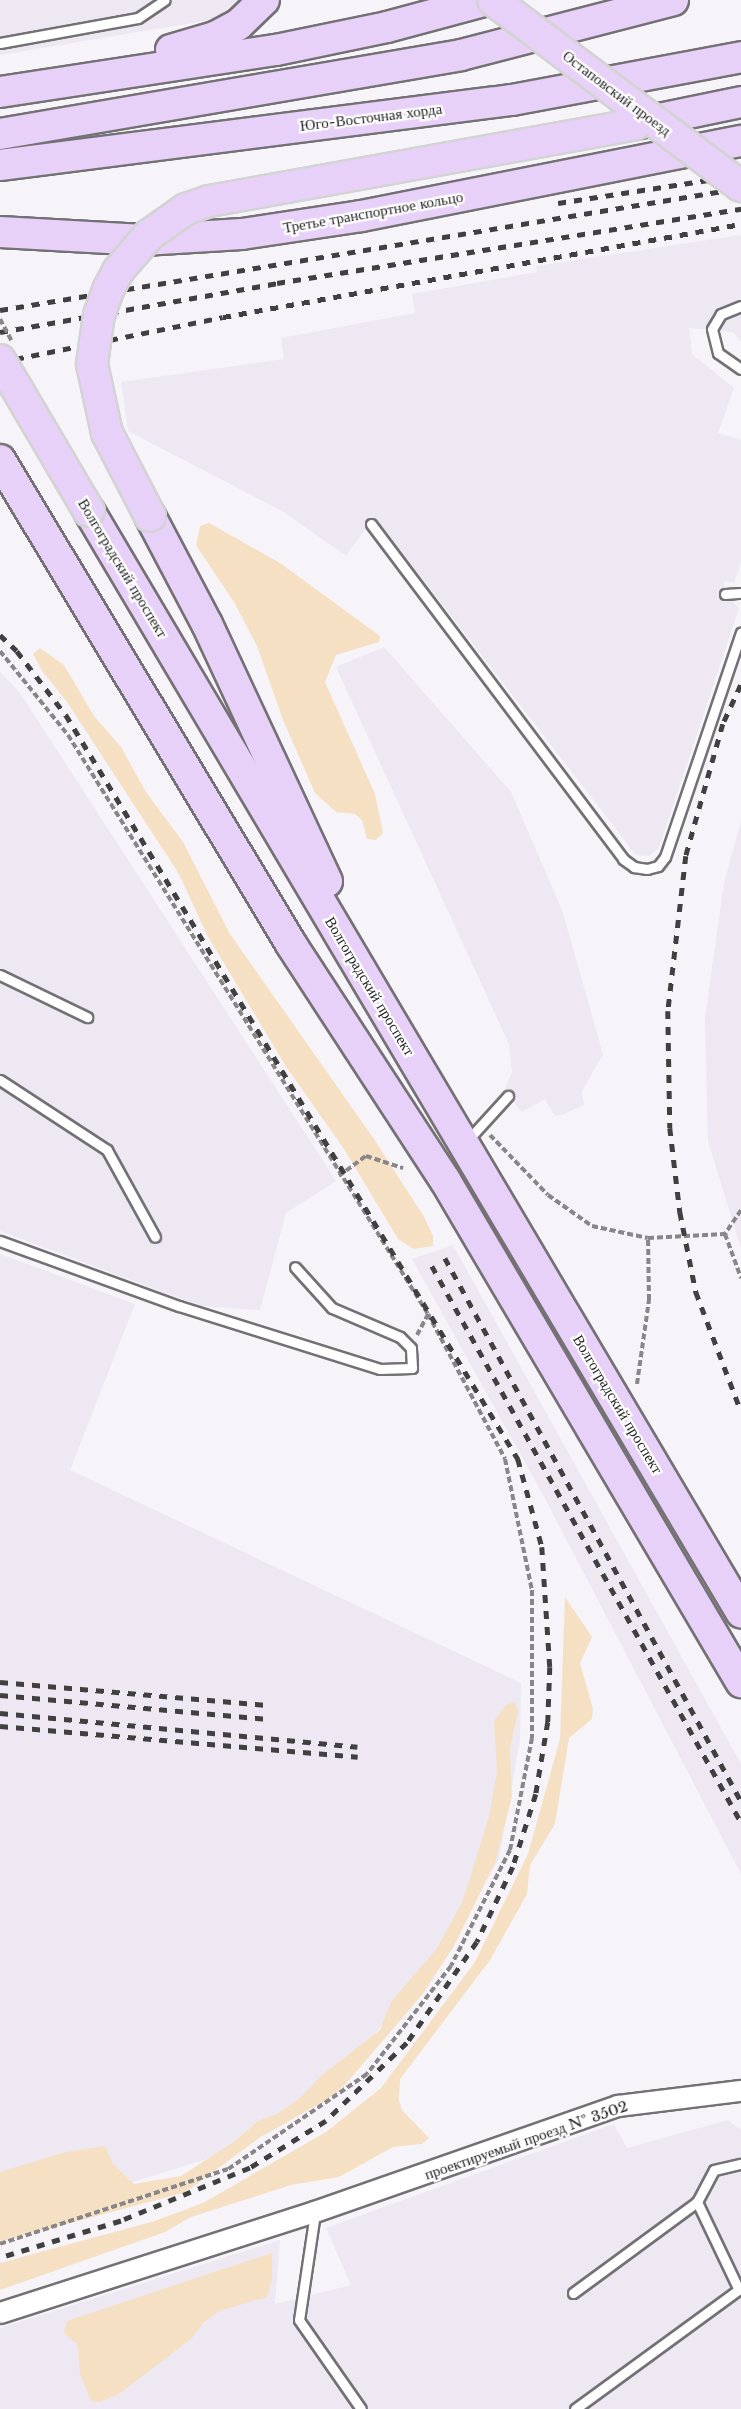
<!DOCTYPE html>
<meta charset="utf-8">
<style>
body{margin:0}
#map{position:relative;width:741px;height:2409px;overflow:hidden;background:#f6f4f8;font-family:"Libre Baskerville",serif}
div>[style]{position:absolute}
.built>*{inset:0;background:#ede8f2}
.green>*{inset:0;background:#f5e0c3}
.path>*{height:4px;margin-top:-2px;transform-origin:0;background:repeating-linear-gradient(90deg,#888689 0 6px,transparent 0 9px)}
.roads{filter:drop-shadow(2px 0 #737174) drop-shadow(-2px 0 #737174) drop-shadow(0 2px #737174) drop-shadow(0 -2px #737174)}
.service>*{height:9px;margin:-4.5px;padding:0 4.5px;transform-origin:4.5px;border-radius:4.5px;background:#fff}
.minor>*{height:20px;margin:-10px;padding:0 10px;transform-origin:10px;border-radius:10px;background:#fff}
.primary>*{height:30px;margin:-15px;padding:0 15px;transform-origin:15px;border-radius:15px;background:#e8d1f8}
.rail>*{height:4.5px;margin-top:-2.25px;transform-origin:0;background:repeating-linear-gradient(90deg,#414041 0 8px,transparent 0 16px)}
.path-bridge>*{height:4px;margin-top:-2px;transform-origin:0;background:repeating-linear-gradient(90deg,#888689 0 6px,transparent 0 9px)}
.bridges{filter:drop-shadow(2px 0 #d3d3d3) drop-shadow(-2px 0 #d3d3d3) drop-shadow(0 2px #d3d3d3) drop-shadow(0 -2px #d3d3d3)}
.primary-bridge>*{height:30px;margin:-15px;padding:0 15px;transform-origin:15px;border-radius:15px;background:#e8d1f8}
span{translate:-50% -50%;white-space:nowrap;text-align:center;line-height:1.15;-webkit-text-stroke:4.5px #fff;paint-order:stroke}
.street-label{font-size:15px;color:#242324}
</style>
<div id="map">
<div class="built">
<i style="clip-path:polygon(0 0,244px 0,223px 16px,205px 21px,0 55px)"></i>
<i style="clip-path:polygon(741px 235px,741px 342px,733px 332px,689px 328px,692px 354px,734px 388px,718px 433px,741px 440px,741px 562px,734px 583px,724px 581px,725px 594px,739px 608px,659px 848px,649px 856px,636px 855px,377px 520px,366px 528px,346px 556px,284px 512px,128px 431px,121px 382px,284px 359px,281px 338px,415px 313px,412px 294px,537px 272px,536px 266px)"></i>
<i style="clip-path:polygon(384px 647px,511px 792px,562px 910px,603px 1054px,582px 1091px,584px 1105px,564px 1114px,555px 1116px,545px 1099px,522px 1112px,504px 1091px,512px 1072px,509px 1044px,336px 667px)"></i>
<i style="clip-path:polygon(0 672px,20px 693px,336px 1181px,286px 1213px,260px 1310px,201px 1306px,0 1231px)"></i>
<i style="clip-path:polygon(741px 821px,741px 1249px,708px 1141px,705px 1018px,724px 883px)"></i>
<i style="clip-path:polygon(453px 1245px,741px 1764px,741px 1874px,542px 1493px,412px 1259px)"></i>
<i style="clip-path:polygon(0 1254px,135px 1304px,70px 1470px,521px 1683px,520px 1740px,499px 1859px,440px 1955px,353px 2060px,220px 2155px,0 2223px)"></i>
<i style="clip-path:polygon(728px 2120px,741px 2130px,741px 2409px,0 2409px,0 2328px,280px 2240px,275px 2304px,351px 2285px,326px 2228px,614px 2124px,627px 2148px)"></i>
</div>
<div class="green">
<i style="clip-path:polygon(209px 523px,280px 563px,380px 636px,379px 642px,336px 655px,325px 682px,375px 794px,383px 833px,376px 840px,367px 839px,362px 820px,355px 814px,336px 812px,315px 793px,283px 720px,257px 646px,234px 602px,196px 545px,200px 526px)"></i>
<i style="clip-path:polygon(40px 648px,64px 665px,94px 716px,121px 747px,146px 792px,183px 842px,230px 934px,374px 1139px,424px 1217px,433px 1236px,433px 1246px,414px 1249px,398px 1239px,344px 1149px,287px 1068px,207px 935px,179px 874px,67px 702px,42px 671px,33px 654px)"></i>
<i style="clip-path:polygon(565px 1597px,592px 1637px,580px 1663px,593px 1709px,592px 1719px,569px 1738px,555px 1824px,530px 1865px,527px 1894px,490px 1960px,400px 2079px,399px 2101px,402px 2110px,429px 2138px,422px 2144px,393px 2147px,339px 2177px,291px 2185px,191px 2217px,165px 2232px,0 2290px,0 2263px,155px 2221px,203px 2203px,326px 2132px,381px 2088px,475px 1962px,528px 1854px,560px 1739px)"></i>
<i style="clip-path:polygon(515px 1702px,518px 1711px,510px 1748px,512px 1797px,495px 1863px,454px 1946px,422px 1995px,344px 2086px,328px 2099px,259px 2138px,186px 2192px,0 2242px,0 2172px,66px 2152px,105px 2146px,113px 2164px,134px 2184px,181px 2176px,235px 2141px,258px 2121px,277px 2114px,301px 2097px,322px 2075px,380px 2030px,391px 2002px,437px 1948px,462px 1903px,489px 1817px,497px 1772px,494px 1721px,506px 1705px)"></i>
<i style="clip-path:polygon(272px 2253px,272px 2279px,267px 2297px,219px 2311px,203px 2323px,191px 2339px,119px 2394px,100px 2402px,91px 2401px,80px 2374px,78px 2345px,64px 2333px,67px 2321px)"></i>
</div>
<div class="path">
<i style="left:0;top:651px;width:108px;rotate:51deg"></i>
<i style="left:68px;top:735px;width:682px;rotate:58.13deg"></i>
<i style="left:428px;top:1314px;width:164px;rotate:62deg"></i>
<i style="left:505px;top:1459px;width:134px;rotate:78.4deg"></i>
<i style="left:532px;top:1590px;width:148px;rotate:90deg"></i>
<i style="left:532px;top:1738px;width:114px;rotate:101.1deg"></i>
<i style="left:510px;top:1850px;width:130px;rotate:117deg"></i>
<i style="left:451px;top:1966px;width:137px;rotate:127.9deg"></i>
<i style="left:367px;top:2074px;width:168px;rotate:145.6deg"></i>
<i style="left:228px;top:2169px;width:240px;rotate:161.8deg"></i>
<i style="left:490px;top:1135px;width:83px;rotate:46deg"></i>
<i style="left:548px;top:1195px;width:54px;rotate:35.2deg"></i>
<i style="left:592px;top:1226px;width:57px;rotate:12.1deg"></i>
<i style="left:648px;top:1238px;width:77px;rotate:-3deg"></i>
<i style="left:339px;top:1176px;width:34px;rotate:-37deg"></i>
<i style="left:366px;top:1156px;width:39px;rotate:18deg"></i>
<i style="left:741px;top:1210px;width:29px;rotate:124deg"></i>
<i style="left:725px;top:1234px;width:47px;rotate:70deg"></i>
<i style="left:417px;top:1335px;width:24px;rotate:-62deg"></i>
<i style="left:637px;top:1384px;width:85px;rotate:-81.9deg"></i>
<i style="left:649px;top:1300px;width:62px;rotate:-90.9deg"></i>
</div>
<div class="roads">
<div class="service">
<i style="left:0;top:43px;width:140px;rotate:-10.3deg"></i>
<i style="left:138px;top:18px;width:32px;rotate:-34deg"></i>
<i style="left:741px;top:306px;width:22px;rotate:158deg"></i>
<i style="left:721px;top:314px;width:17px;rotate:121deg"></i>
<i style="left:712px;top:329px;width:25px;rotate:76deg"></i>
<i style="left:718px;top:353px;width:28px;rotate:35deg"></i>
<i style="left:371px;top:524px;width:419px;rotate:53deg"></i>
<i style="left:623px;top:859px;width:14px;rotate:36deg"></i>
<i style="left:634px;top:867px;width:13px;rotate:9deg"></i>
<i style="left:647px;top:869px;width:11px;rotate:-15deg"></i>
<i style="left:658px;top:866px;width:11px;rotate:-52deg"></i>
<i style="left:665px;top:857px;width:237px;rotate:-71.3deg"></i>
<i style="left:725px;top:594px;width:16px;rotate:-4deg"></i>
<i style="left:0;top:975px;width:97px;rotate:25.8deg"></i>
<i style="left:0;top:1080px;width:128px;rotate:33.2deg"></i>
<i style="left:107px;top:1150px;width:99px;rotate:61.1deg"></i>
<i style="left:467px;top:1141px;width:61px;rotate:-47.7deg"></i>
<i style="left:0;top:1241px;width:190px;rotate:20deg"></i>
<i style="left:179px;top:1306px;width:211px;rotate:17.4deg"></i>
<i style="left:380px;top:1369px;width:32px;rotate:-2deg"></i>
<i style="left:412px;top:1368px;width:20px;rotate:-93deg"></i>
<i style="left:411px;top:1348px;width:16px;rotate:-135deg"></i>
<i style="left:400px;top:1337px;width:74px;rotate:-156.9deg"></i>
<i style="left:332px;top:1308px;width:55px;rotate:-132.1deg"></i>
<i style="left:315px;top:2213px;width:108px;rotate:98.5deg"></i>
<i style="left:299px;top:2320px;width:108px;rotate:55.1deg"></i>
<i style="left:739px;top:2290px;width:98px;rotate:-115.5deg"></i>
<i style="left:697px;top:2202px;width:36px;rotate:-62deg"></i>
<i style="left:714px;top:2170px;width:28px;rotate:-13deg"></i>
<i style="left:573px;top:2293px;width:154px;rotate:-36.3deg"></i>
<i style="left:575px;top:2409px;width:205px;rotate:-36.1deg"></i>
</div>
<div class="minor">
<i style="left:0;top:2313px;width:331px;rotate:-17.8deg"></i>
<i style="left:315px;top:2212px;width:321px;rotate:-19.3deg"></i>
<i style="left:618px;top:2106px;width:124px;rotate:-7deg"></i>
</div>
<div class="primary">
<i style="left:171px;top:50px;width:46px;rotate:-16.5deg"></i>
<i style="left:215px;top:37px;width:26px;rotate:-28deg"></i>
<i style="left:238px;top:25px;width:36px;rotate:-44deg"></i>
<i style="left:0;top:92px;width:279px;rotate:-8.7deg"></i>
<i style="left:276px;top:50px;width:113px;rotate:-11.7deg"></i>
<i style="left:387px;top:27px;width:105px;rotate:-15deg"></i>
<i style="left:635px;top:124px;width:108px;rotate:-11.7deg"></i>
<i style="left:0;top:134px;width:468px;rotate:-9.7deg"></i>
<i style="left:461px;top:55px;width:219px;rotate:-14.5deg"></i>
<i style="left:0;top:165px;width:516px;rotate:-7.24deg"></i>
<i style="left:512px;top:100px;width:233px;rotate:-10.6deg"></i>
<i style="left:0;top:232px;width:144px;rotate:3.2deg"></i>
<i style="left:144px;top:240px;width:98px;rotate:-3.5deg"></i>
<i style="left:242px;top:234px;width:120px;rotate:-8.6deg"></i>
<i style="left:361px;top:216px;width:387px;rotate:-11.2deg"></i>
<i style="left:0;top:460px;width:565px;rotate:58.98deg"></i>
<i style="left:291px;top:944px;width:282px;rotate:56.9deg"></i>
<i style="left:445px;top:1180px;width:583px;rotate:59.47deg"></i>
<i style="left:89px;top:511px;width:1280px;rotate:59.37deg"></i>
<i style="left:150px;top:516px;width:122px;rotate:62.2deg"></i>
<i style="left:207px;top:624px;width:284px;rotate:65deg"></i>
</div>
</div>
<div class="rail">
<i style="left:558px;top:203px;width:185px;rotate:-8.7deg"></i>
<i style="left:0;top:310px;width:751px;rotate:-9.35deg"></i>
<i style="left:0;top:332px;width:281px;rotate:-10deg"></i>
<i style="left:277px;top:283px;width:470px;rotate:-9.1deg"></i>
<i style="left:0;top:362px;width:227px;rotate:-11.4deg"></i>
<i style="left:223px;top:317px;width:526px;rotate:-10.18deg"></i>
<i style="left:0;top:635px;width:23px;rotate:43deg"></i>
<i style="left:17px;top:651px;width:81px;rotate:52.6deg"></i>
<i style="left:66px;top:715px;width:871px;rotate:58.72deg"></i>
<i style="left:518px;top:1459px;width:91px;rotate:74.7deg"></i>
<i style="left:542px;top:1547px;width:120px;rotate:86.2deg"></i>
<i style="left:550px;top:1667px;width:55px;rotate:92.1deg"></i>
<i style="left:548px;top:1722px;width:73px;rotate:99.5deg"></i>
<i style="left:536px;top:1794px;width:77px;rotate:107.5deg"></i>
<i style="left:513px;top:1867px;width:83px;rotate:115.6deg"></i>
<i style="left:477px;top:1942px;width:123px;rotate:124.7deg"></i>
<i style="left:407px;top:2043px;width:112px;rotate:136.1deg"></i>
<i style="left:326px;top:2121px;width:89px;rotate:148.3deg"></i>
<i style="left:250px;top:2168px;width:139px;rotate:157.7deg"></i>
<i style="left:121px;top:2221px;width:127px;rotate:163deg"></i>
<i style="left:741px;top:685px;width:43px;rotate:114.8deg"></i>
<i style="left:723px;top:724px;width:137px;rotate:105.7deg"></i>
<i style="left:686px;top:856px;width:156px;rotate:96.6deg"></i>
<i style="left:668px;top:1011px;width:117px;rotate:89deg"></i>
<i style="left:670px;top:1128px;width:85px;rotate:83.2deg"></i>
<i style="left:680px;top:1212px;width:82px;rotate:78.7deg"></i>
<i style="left:696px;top:1292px;width:127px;rotate:69.3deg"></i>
<i style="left:445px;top:1258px;width:618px;rotate:61.4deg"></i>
<i style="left:432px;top:1266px;width:636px;rotate:60.94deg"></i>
<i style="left:0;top:1682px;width:268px;rotate:4.9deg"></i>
<i style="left:0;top:1695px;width:269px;rotate:5.1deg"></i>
<i style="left:0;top:1713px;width:359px;rotate:5.4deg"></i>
<i style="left:0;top:1726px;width:359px;rotate:4.9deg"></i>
</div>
<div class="path-bridge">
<i style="left:0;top:319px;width:24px;rotate:62deg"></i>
</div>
<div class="bridges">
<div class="primary-bridge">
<i style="left:493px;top:0;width:310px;rotate:36.9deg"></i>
<i style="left:0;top:360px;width:175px;rotate:59.5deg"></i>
<i style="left:150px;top:516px;width:93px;rotate:-117.4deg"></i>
<i style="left:107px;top:433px;width:71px;rotate:-102.3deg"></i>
<i style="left:92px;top:364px;width:49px;rotate:-81.9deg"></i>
<i style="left:99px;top:315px;width:27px;rotate:-70deg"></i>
<i style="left:108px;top:290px;width:21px;rotate:-62deg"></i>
<i style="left:118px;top:271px;width:48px;rotate:-49.3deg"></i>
<i style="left:149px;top:235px;width:45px;rotate:-35.1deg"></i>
<i style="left:186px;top:209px;width:24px;rotate:-19deg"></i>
<i style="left:209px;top:201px;width:433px;rotate:-10.2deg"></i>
</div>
</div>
<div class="street-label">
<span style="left:617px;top:93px;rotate:37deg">Остаповский проезд</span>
<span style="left:371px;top:117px;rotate:-7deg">Юго-Восточная хорда</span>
<span style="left:373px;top:212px;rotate:-10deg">Третье транспортное кольцо</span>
<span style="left:123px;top:568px;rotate:59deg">Волгоградский проспект</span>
<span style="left:370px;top:986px;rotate:59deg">Волгоградский проспект</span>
<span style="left:618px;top:1404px;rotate:59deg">Волгоградский проспект</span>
<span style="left:526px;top:2140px;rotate:-19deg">проектируемый проезд № 3502</span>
</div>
</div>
